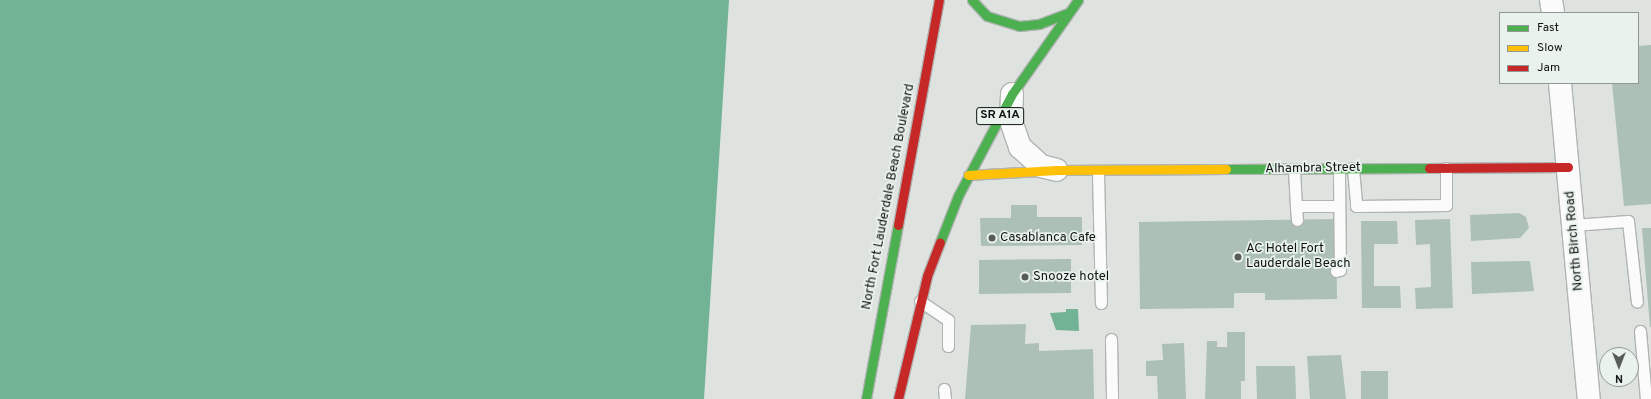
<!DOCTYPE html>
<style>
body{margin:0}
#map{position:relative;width:1651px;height:399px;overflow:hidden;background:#dee3e0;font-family:Overpass,sans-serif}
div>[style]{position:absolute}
.water>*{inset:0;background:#72b395}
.building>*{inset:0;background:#acc0b6}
.roads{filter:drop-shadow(1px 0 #b1b4b2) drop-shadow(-1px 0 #b1b4b2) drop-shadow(0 1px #b1b4b2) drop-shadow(0 -1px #b1b4b2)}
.lane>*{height:11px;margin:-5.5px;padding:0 5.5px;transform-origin:5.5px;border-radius:5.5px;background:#fafbfa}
.street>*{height:22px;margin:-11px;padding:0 11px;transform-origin:11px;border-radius:11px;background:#fafbfa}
.fast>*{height:9px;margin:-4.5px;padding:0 4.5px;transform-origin:4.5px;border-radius:4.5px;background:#4caf50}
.slow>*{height:9px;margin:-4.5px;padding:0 4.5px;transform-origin:4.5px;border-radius:4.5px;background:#ffc107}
.jam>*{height:9px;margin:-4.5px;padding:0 4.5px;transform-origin:4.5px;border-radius:4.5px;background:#c62828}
.dots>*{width:11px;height:11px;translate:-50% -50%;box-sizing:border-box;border:2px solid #e9f2ed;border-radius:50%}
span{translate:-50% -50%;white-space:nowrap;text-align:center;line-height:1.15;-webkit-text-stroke:3.5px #e9f2ed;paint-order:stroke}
.shield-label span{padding:1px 3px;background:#e9f2ed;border:1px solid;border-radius:3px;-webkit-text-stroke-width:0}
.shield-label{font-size:12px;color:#101311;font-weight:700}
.street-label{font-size:13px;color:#101311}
.poi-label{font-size:13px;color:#101311}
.left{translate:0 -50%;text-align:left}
.legend{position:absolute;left:1499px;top:12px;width:140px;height:72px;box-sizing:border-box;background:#e9f2ed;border:1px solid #929995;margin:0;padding:5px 7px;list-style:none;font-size:12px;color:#101311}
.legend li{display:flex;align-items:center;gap:8px;height:20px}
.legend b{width:20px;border:1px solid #929995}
.north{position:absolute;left:1599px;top:347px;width:40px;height:40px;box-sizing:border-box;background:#e9f2ed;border:1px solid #929995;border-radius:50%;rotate:180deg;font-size:11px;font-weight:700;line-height:16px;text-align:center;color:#101311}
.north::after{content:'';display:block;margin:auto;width:14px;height:18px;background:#585c59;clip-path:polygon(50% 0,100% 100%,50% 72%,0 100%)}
</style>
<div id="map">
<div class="water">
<i style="clip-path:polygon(0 0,729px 0,704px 399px,0 399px)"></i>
<i style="clip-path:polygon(1066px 309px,1078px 309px,1079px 331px,1056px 330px,1050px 313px,1066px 312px)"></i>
</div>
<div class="building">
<i style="clip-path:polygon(1651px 45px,1651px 204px,1624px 206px,1612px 83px,1638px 83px,1638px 46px)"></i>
<i style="clip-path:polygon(1011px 205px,1037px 205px,1037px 217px,1082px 217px,1082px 245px,981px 246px,980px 218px,1011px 218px)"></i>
<i style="clip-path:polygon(1519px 213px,1526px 217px,1529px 228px,1520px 238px,1471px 241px,1470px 215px)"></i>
<i style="clip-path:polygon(1336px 219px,1337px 299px,1265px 300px,1265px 293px,1234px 293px,1234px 308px,1140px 309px,1139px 222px)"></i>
<i style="clip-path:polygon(1450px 219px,1453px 308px,1416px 309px,1415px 288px,1431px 287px,1430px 244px,1416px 245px,1415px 220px)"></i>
<i style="clip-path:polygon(1361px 221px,1397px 221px,1398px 244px,1374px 244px,1374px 286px,1400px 286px,1401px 308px,1362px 308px)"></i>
<i style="clip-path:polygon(1642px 228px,1651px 228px,1651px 327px,1650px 327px)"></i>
<i style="clip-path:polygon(1071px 259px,1071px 293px,979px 294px,979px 260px)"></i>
<i style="clip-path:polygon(1530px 261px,1534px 291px,1472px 294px,1471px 262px)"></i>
<i style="clip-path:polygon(1026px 324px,1025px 344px,1039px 343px,1039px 351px,1093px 349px,1094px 399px,965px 399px,971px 325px)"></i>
<i style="clip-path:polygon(1227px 332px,1245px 332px,1245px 381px,1241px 381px,1241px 399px,1205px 399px,1207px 341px,1217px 341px,1217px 347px,1227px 347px)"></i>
<i style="clip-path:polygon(1184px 343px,1186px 399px,1158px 399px,1157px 376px,1146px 376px,1146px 361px,1163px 360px,1162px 344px)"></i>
<i style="clip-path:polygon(1341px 355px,1346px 399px,1310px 399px,1307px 356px)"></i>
<i style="clip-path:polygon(1256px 366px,1295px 366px,1296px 399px,1257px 399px)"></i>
<i style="clip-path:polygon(1361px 371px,1388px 371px,1388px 399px,1361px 399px)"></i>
</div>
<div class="roads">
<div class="lane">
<i style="left:1353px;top:168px;width:38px;rotate:85deg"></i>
<i style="left:1356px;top:206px;width:90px;rotate:-0.6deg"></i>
<i style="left:1446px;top:205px;width:37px;rotate:-90deg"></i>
<i style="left:1294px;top:169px;width:37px;rotate:87deg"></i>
<i style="left:1296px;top:206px;width:43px"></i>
<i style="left:1098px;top:172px;width:131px;rotate:88.7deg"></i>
<i style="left:1296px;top:206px;width:14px;rotate:86deg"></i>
<i style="left:1573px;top:225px;width:55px;rotate:-4.2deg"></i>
<i style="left:1628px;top:221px;width:81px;rotate:83.7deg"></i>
<i style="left:1336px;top:271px;width:4px;rotate:-14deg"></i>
<i style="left:1340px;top:270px;width:101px;rotate:-90.6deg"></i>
<i style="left:920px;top:301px;width:34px;rotate:34deg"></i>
<i style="left:948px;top:320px;width:26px;rotate:90deg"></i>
<i style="left:1640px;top:331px;width:68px;rotate:85deg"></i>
<i style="left:1111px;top:339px;width:60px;rotate:89deg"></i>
<i style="left:944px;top:389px;width:10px;rotate:84deg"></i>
</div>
<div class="street">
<i style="left:1551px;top:0;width:13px;rotate:81deg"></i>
<i style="left:1560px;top:83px;width:317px;rotate:84.8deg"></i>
<i style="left:1012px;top:94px;width:27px;rotate:92deg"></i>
<i style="left:1011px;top:121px;width:28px;rotate:71deg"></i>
<i style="left:1020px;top:147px;width:28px;rotate:42deg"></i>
<i style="left:1041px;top:166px;width:16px;rotate:14deg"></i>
</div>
<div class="fast">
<i style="left:972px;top:0;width:22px;rotate:47deg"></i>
<i style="left:987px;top:16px;width:34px;rotate:17deg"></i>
<i style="left:1019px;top:26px;width:20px;rotate:-6deg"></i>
<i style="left:1039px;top:24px;width:31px;rotate:-21deg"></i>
<i style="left:1226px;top:169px;width:203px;rotate:-0.3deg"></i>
<i style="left:940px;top:242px;width:49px;rotate:-68.6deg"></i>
<i style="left:958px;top:196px;width:115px;rotate:-62.1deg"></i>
<i style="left:1012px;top:94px;width:115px;rotate:-54.9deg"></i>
<i style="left:866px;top:399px;width:177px;rotate:-79.6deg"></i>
</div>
<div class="slow">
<i style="left:968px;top:175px;width:89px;rotate:-3.2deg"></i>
<i style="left:1057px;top:170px;width:169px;rotate:-0.3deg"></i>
</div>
<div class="jam">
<i style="left:1429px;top:168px;width:139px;rotate:-0.4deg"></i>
<i style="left:898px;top:225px;width:229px;rotate:-79.7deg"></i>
<i style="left:898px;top:399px;width:126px;rotate:-76.7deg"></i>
<i style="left:927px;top:276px;width:36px;rotate:-69deg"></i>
</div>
</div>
<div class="dots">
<i style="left:992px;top:238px;background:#585c59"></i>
<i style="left:1238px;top:257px;background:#585c59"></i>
<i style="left:1025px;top:277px;background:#585c59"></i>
</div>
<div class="shield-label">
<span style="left:1000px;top:116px">SR A1A</span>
</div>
<div class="street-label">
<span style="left:1313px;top:169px;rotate:-1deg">Alhambra Street</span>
<span style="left:889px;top:197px;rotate:-79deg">North Fort Lauderdale Beach Boulevard</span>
<span style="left:1575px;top:241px;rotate:-95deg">North Birch Road</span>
</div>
<div class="poi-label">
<span class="left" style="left:1000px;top:238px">Casablanca Cafe</span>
<span class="left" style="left:1246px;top:257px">AC Hotel Fort<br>Lauderdale Beach</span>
<span class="left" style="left:1033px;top:277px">Snooze hotel</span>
</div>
<ul class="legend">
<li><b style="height:5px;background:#4caf50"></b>Fast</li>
<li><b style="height:5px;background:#ffc107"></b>Slow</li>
<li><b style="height:5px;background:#c62828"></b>Jam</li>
</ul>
<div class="north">N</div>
</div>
